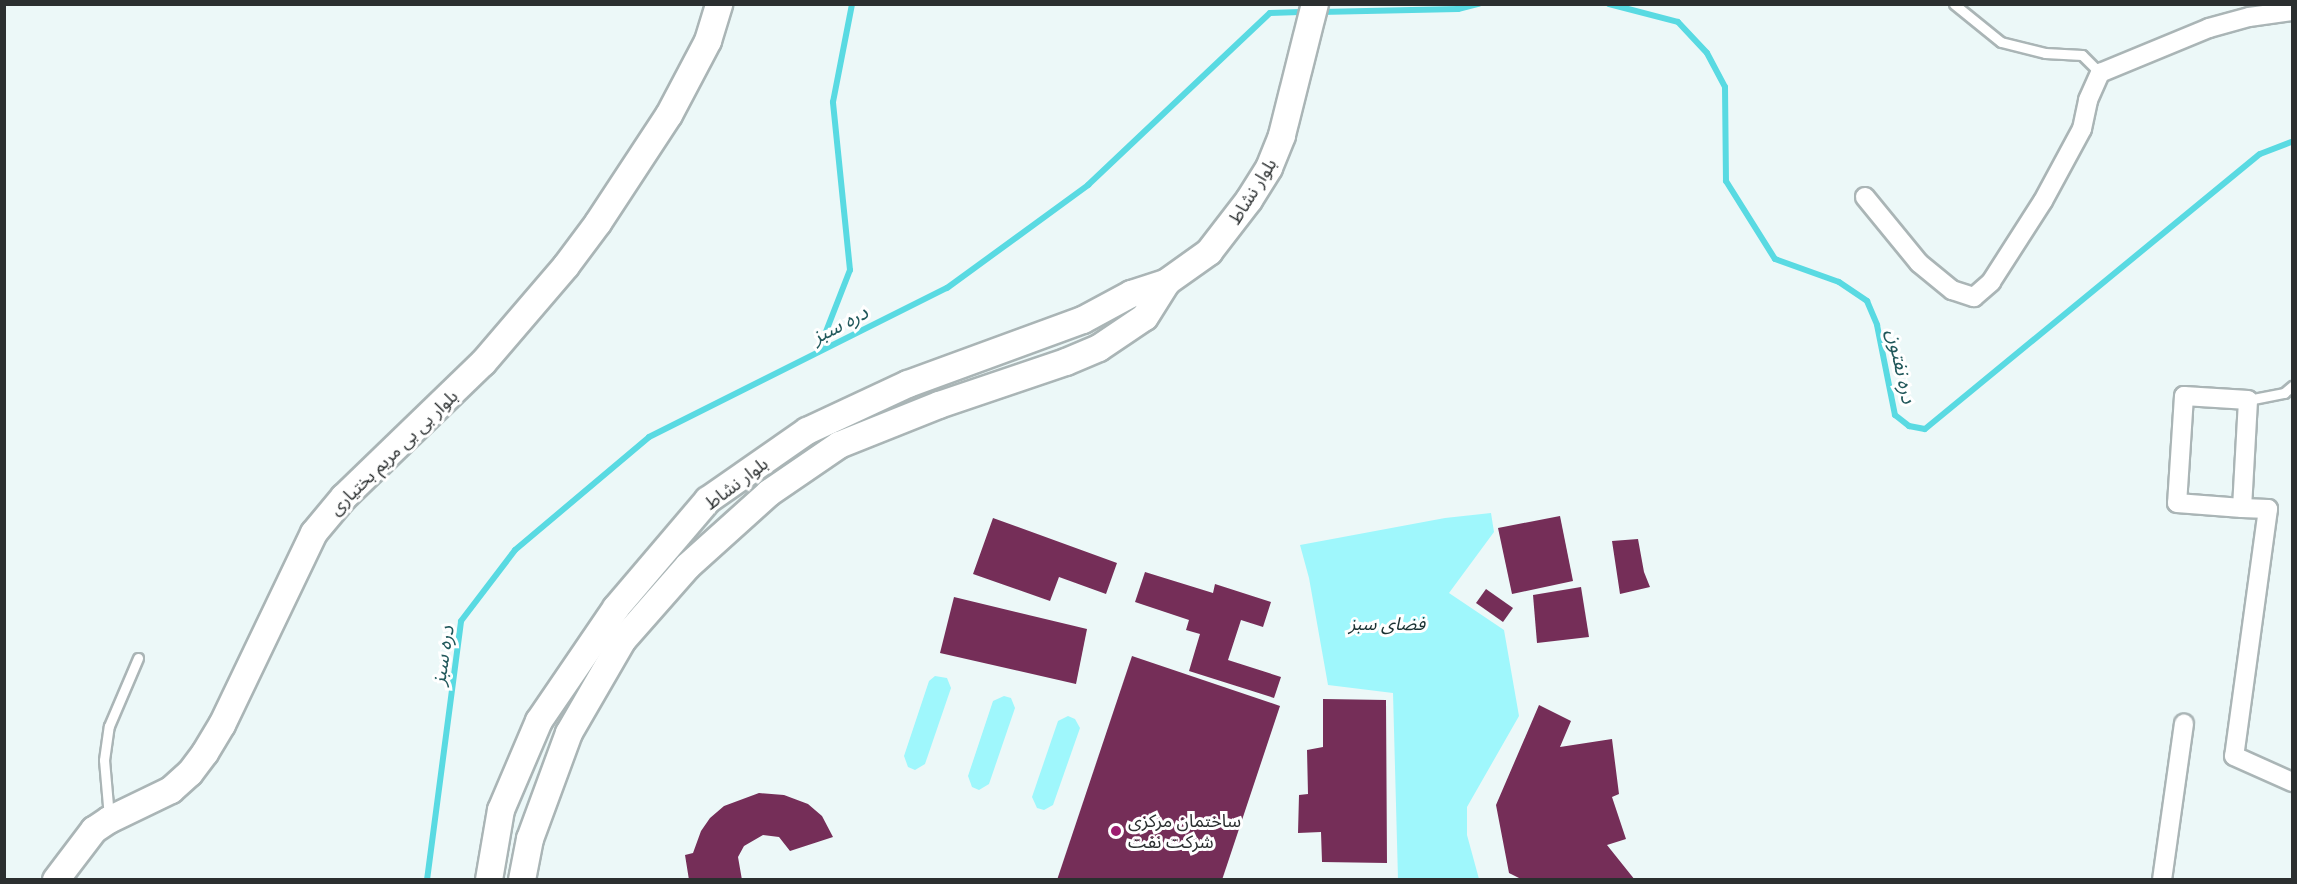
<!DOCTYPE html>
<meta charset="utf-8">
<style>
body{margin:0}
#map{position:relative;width:2297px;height:884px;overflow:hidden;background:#ecf8f8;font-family:"Playfair Display","Noto Sans Arabic",serif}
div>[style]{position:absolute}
.green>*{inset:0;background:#9ff7fc}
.stream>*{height:6px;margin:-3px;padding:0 3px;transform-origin:3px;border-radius:3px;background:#59dae2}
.building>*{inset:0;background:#752e58}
.roads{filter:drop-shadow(2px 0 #aab5b6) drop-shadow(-2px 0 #aab5b6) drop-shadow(0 2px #aab5b6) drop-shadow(0 -2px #aab5b6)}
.lane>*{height:9px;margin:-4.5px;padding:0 4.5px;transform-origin:4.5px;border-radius:4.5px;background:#fff}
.street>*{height:18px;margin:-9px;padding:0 9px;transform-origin:9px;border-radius:9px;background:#fff}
.secondary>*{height:26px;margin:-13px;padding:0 13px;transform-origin:13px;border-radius:13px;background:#fff}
.dots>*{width:16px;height:16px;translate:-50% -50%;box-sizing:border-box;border:3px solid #fff;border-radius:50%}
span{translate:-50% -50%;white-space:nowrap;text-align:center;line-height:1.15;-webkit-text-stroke:6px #fff;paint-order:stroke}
.street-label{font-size:18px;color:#2b2f30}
.park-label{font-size:18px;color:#1a3132;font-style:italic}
.poi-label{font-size:18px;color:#2b2f30}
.left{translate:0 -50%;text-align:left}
.water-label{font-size:20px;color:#21585b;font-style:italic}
.frame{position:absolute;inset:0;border:6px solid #2b2f30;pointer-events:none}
</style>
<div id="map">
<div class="green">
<i style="clip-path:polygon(1491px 513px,1494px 532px,1449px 593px,1504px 630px,1519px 716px,1467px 807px,1467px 835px,1479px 879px,1398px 879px,1393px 693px,1328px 685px,1309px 578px,1300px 545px,1445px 518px)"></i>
<i style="clip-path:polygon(935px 676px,947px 678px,951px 688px,925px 764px,915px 770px,908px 767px,904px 756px,929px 681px)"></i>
<i style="clip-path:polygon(1004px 696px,1011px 698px,1015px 708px,989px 784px,979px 790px,972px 787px,968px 776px,993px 701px)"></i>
<i style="clip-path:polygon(1068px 716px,1075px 719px,1080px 728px,1053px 805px,1044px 810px,1037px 808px,1032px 797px,1058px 721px)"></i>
</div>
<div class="stream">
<i style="left:1609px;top:4px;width:71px;rotate:14.6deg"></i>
<i style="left:1678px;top:22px;width:42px;rotate:46.9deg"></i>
<i style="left:1707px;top:53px;width:38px;rotate:62deg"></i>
<i style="left:1725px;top:87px;width:94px;rotate:89.4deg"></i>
<i style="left:1726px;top:181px;width:92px;rotate:57.9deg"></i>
<i style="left:1775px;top:259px;width:68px;rotate:19.8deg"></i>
<i style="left:1839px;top:282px;width:34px;rotate:34deg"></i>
<i style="left:1867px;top:301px;width:26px;rotate:67deg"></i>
<i style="left:1877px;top:325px;width:92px;rotate:78.7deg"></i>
<i style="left:1895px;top:415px;width:18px;rotate:38deg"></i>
<i style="left:1909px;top:426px;width:16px;rotate:11deg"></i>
<i style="left:1925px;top:429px;width:433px;rotate:-39.4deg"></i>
<i style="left:2260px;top:154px;width:34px;rotate:-21deg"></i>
<i style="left:1320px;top:12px;width:138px;rotate:-1.2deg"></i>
<i style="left:1458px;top:9px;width:21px;rotate:-14deg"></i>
<i style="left:818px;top:352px;width:88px;rotate:-68.7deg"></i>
<i style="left:850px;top:270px;width:169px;rotate:-95.8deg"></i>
<i style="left:833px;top:102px;width:100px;rotate:-79deg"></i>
<i style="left:427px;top:880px;width:261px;rotate:-82.5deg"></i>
<i style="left:461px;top:621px;width:89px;rotate:-52.7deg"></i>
<i style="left:515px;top:550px;width:175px;rotate:-40.1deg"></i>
<i style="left:649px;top:437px;width:333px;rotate:-26.6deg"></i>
<i style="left:947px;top:288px;width:175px;rotate:-36.1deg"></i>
<i style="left:1088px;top:185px;width:250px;rotate:-43.4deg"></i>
<i style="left:1270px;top:13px;width:37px;rotate:-2deg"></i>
</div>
<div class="building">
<i style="clip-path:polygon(1560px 516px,1573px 581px,1512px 594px,1498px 528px)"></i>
<i style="clip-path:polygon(993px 518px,1117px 563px,1106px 594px,1059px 577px,1050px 601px,973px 574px)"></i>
<i style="clip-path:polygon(1638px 539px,1644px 572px,1650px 587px,1620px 594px,1612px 541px)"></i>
<i style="clip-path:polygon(1145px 572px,1213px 593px,1215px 584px,1271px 602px,1263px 627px,1241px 620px,1228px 660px,1281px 677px,1274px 698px,1189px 671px,1200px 634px,1186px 630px,1189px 620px,1135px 602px)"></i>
<i style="clip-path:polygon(1581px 587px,1589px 637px,1537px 643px,1533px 595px)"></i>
<i style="clip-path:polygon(1486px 589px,1513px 608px,1503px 622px,1476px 603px)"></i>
<i style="clip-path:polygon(954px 597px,1087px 629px,1076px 684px,940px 653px)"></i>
<i style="clip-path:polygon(1132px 656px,1280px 706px,1222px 880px,1057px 880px)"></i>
<i style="clip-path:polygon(1323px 699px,1386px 700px,1387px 863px,1322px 862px,1321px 832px,1298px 833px,1299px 795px,1308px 794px,1307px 750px,1323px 747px)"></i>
<i style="clip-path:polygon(1539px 705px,1571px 721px,1560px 747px,1612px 739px,1619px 794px,1612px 797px,1626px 839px,1607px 845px,1635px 880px,1523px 880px,1509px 873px,1496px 805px)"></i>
<i style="clip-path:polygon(759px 793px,784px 795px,808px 804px,822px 816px,833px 837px,790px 851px,779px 837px,763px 835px,744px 846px,738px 857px,742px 880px,689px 880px,685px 855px,693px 853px,701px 831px,710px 818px,724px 806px)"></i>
</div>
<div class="roads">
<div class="lane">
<i style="left:1954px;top:4px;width:60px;rotate:39deg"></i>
<i style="left:2001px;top:42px;width:45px;rotate:14deg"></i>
<i style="left:2045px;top:53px;width:37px;rotate:3deg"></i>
<i style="left:2082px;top:55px;width:25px;rotate:45deg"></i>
<i style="left:2248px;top:400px;width:37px;rotate:-11deg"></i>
<i style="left:2284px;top:393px;width:11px;rotate:-41deg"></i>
<i style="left:109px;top:817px;width:57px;rotate:-95deg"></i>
<i style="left:104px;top:760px;width:34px;rotate:-82deg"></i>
<i style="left:109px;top:726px;width:74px;rotate:-66.9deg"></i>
</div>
<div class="street">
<i style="left:1865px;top:197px;width:85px;rotate:50.7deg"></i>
<i style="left:1919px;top:263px;width:43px;rotate:39.3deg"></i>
<i style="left:1952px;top:290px;width:23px;rotate:18deg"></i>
<i style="left:1974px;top:297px;width:23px;rotate:-41deg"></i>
<i style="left:1991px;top:282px;width:96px;rotate:-57.3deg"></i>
<i style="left:2043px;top:201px;width:82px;rotate:-61.6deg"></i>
<i style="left:2082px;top:129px;width:30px;rotate:-78deg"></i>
<i style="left:2088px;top:100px;width:30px;rotate:-66deg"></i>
<i style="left:2100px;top:73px;width:118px;rotate:-22.4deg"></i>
<i style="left:2209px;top:28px;width:41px;rotate:-15.4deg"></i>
<i style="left:2249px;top:17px;width:43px;rotate:-7.9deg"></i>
<i style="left:2242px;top:508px;width:108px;rotate:-86.8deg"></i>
<i style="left:2248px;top:400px;width:64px;rotate:-176.4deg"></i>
<i style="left:2184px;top:396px;width:107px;rotate:93.7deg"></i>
<i style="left:2177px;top:503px;width:65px;rotate:4.4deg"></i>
<i style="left:2242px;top:508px;width:26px;rotate:2deg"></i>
<i style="left:2268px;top:509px;width:249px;rotate:97.8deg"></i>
<i style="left:2234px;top:756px;width:64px;rotate:24.1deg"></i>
<i style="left:2162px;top:880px;width:158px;rotate:-82deg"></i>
</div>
<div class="secondary">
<i style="left:56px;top:880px;width:63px;rotate:-52.8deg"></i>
<i style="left:94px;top:830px;width:18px;rotate:-34deg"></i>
<i style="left:109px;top:820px;width:69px;rotate:-25.8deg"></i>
<i style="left:171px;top:790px;width:25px;rotate:-42deg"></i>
<i style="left:190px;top:773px;width:25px;rotate:-53deg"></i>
<i style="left:205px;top:753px;width:33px;rotate:-59deg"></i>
<i style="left:222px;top:725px;width:213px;rotate:-64.4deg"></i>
<i style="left:314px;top:533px;width:47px;rotate:-50.2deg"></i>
<i style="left:344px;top:497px;width:193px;rotate:-44deg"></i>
<i style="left:483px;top:363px;width:128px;rotate:-49.4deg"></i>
<i style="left:566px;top:266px;width:54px;rotate:-53.3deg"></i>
<i style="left:598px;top:223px;width:129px;rotate:-56.7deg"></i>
<i style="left:669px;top:115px;width:84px;rotate:-62.2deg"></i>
<i style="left:708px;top:41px;width:39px;rotate:-73deg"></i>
<i style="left:489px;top:880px;width:71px;rotate:-80.3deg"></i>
<i style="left:501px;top:810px;width:97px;rotate:-66.9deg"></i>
<i style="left:539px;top:721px;width:137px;rotate:-55.7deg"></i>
<i style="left:616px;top:608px;width:142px;rotate:-49.6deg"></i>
<i style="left:708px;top:500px;width:121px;rotate:-34.9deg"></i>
<i style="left:807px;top:431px;width:111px;rotate:-25deg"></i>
<i style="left:908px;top:384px;width:186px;rotate:-20.1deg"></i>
<i style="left:1083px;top:320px;width:55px;rotate:-28.4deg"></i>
<i style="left:1131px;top:294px;width:38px;rotate:-18deg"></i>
<i style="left:1167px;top:282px;width:52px;rotate:-35.5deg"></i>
<i style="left:1209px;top:252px;width:66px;rotate:-52.4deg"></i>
<i style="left:1249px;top:200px;width:38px;rotate:-58deg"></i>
<i style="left:1269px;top:168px;width:35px;rotate:-68deg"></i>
<i style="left:1282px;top:135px;width:135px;rotate:-75.9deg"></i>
<i style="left:522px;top:880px;width:42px;rotate:-79deg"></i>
<i style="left:530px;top:839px;width:113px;rotate:-69.8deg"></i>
<i style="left:569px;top:733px;width:108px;rotate:-59.9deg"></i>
<i style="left:623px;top:640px;width:98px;rotate:-48.7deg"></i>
<i style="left:688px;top:566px;width:109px;rotate:-42deg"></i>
<i style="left:769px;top:493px;width:85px;rotate:-34.4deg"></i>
<i style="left:839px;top:445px;width:108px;rotate:-21.8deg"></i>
<i style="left:939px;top:405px;width:134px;rotate:-18.7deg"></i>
<i style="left:1066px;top:362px;width:36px;rotate:-23deg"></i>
<i style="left:1099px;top:348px;width:55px;rotate:-34deg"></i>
<i style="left:1145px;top:317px;width:41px;rotate:-57.8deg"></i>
</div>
</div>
<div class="dots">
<i style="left:1116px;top:831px;background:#9d1d70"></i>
</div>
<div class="street-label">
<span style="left:1252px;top:191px;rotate:-58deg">بلوار نشاط</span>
<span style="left:393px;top:452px;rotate:-44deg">بلوار بی بی مریم بختیاری</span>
<span style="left:736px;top:483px;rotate:-37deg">بلوار نشاط</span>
</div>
<div class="park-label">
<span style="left:1387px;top:623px">فضای سبز</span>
</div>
<div class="poi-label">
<span class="left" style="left:1128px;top:831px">ساختمان مرکزی<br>شرکت نفت</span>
</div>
<div class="water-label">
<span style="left:839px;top:323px;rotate:-27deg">دره سبز</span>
<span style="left:1903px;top:366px;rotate:78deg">دره نفتون</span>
<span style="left:441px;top:655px;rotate:-81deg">دره سبز</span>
</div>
<div class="frame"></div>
</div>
